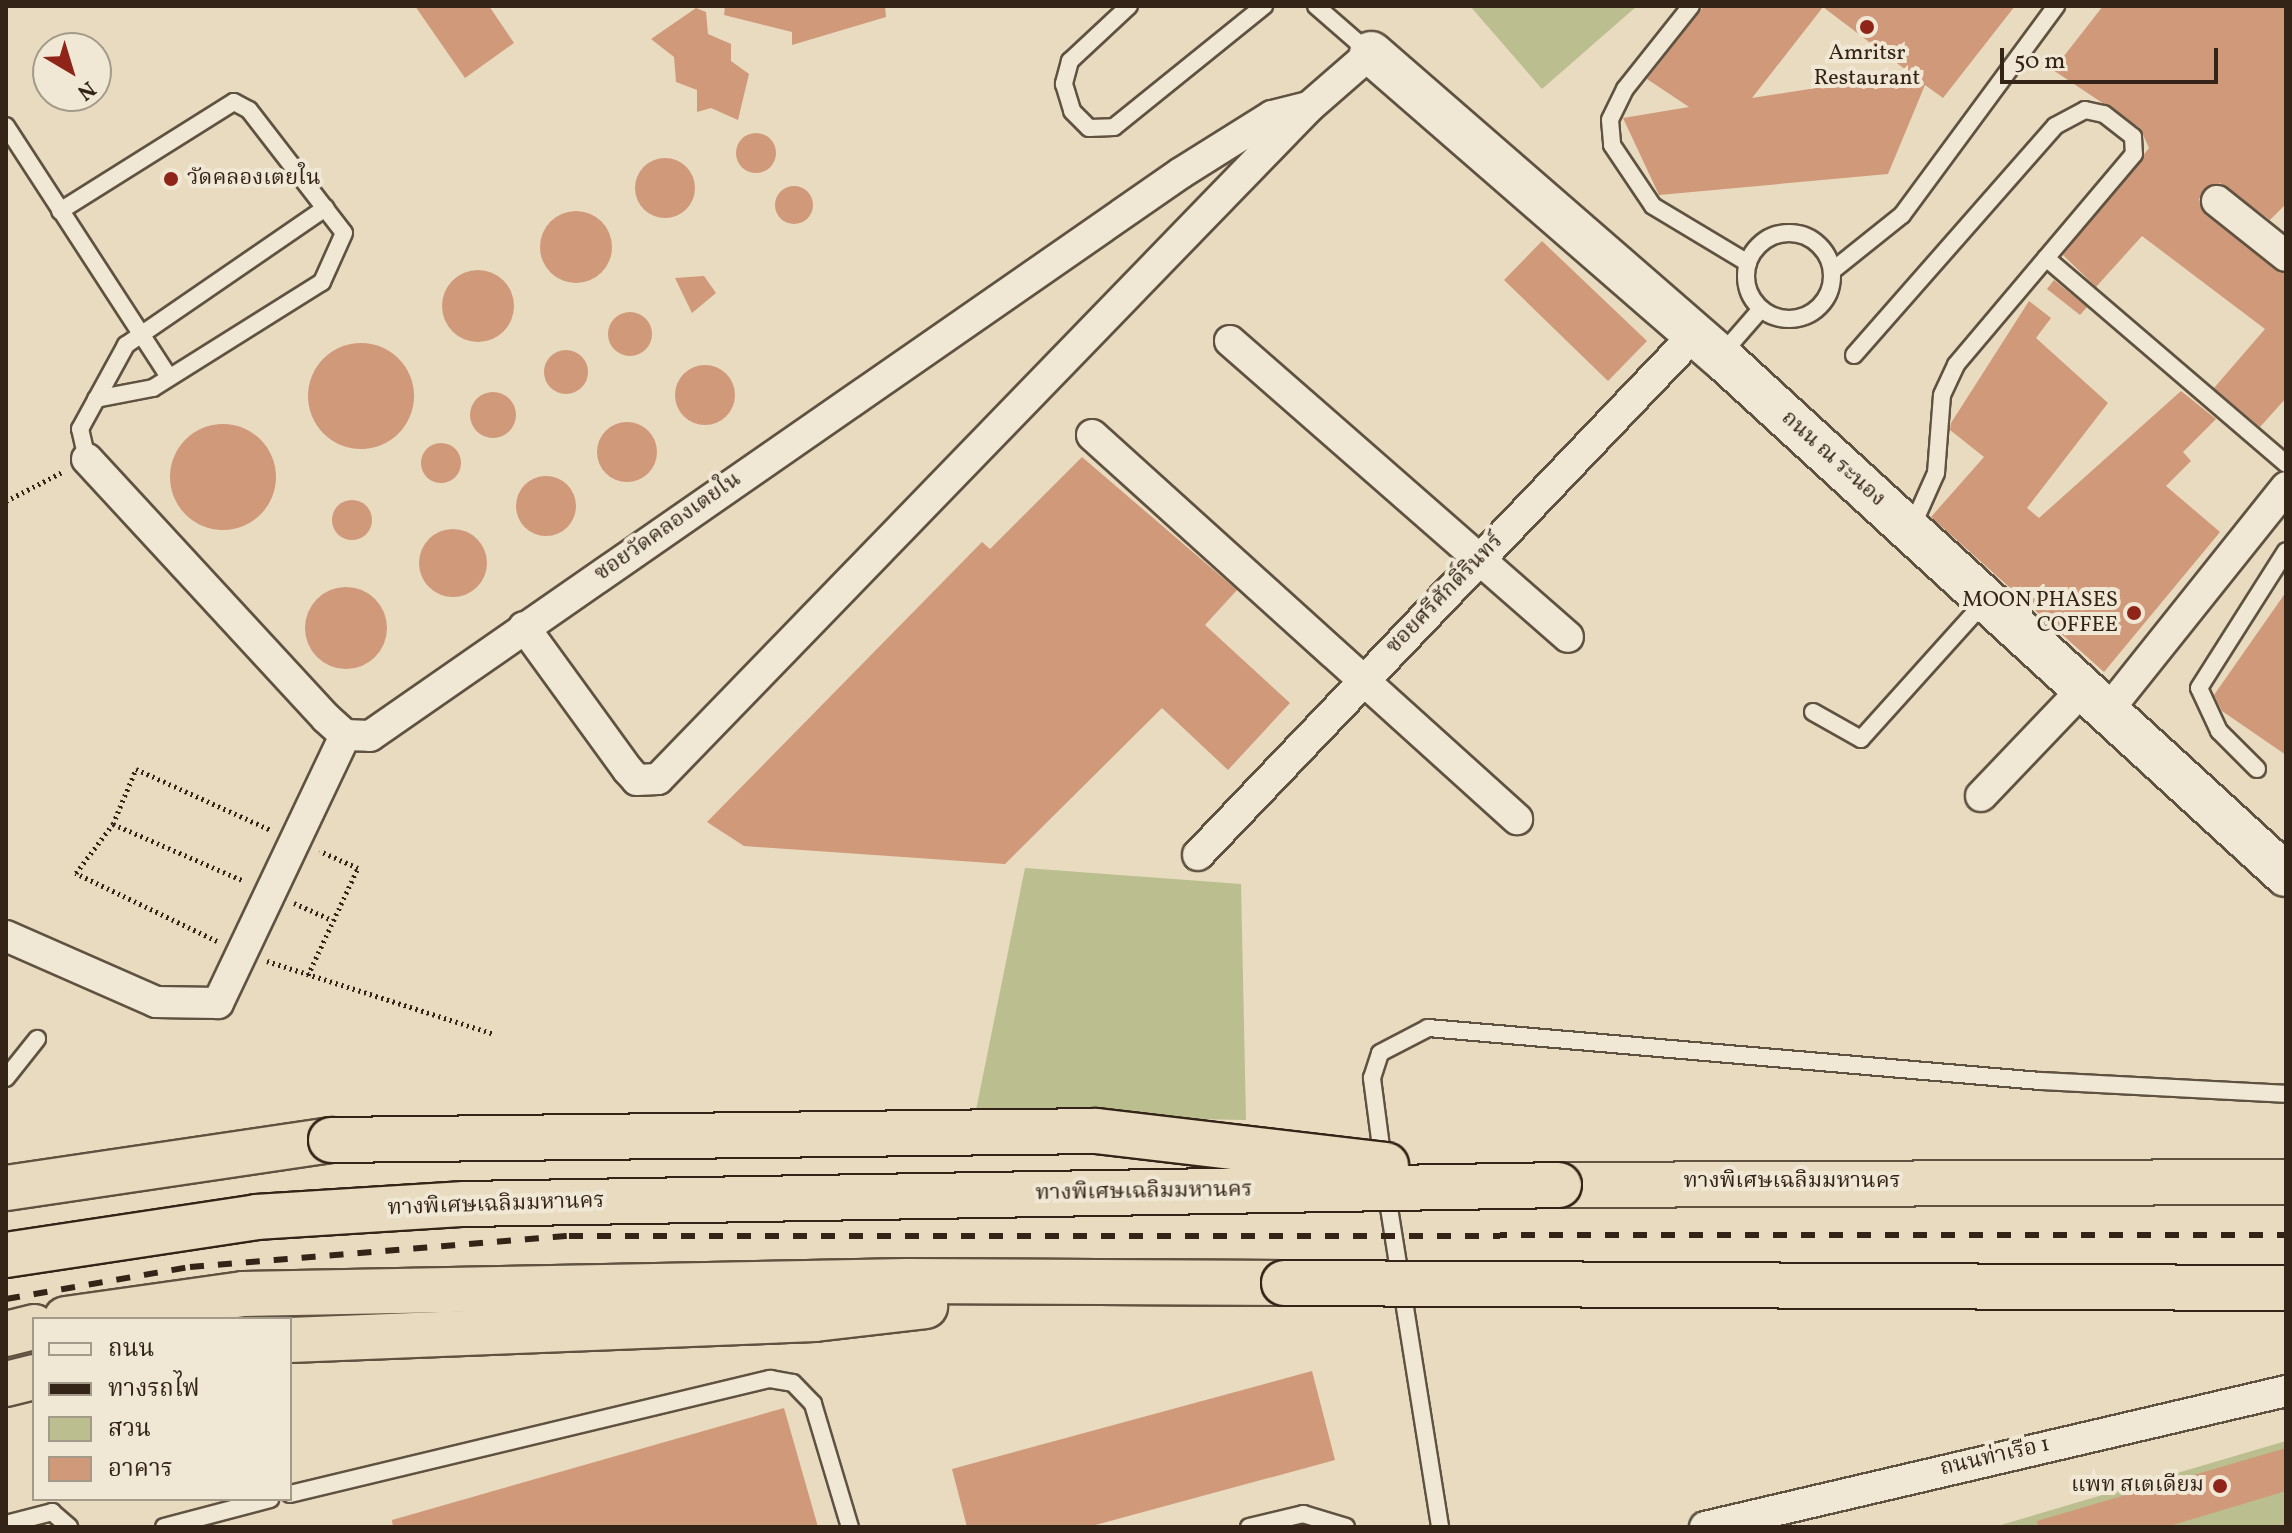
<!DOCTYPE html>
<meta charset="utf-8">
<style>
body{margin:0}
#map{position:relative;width:2292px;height:1533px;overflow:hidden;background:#e8dbbf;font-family:Vollkorn,"Noto Serif Thai",serif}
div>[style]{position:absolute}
.green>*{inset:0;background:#bbbe8e}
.building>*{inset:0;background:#d09979}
.round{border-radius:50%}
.path>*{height:5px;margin-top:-2.5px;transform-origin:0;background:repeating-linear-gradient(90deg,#332417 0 2px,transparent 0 6px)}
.roads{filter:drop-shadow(2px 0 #605241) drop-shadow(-2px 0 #605241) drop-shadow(0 2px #605241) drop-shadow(0 -2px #605241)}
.lane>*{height:16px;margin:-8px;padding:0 8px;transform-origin:8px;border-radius:8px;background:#f0e8d5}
.lane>.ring{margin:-8px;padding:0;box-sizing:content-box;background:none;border:16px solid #f0e8d5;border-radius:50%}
.street>*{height:30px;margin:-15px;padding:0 15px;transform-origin:15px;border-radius:15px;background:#f0e8d5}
.secondary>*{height:42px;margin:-21px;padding:0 21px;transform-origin:21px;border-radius:21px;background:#f0e8d5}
.highway>*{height:44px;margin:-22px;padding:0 22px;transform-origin:22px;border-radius:22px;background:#e8dbbf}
.rail>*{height:6px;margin-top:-3px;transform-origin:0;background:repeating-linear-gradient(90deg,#332417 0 14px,transparent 0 28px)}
.bridges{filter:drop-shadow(2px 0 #332417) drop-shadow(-2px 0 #332417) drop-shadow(0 2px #332417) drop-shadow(0 -2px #332417)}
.highway-bridge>*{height:44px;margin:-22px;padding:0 22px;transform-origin:22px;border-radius:22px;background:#e8dbbf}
.dots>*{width:22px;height:22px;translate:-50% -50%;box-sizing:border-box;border:4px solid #f0e8d5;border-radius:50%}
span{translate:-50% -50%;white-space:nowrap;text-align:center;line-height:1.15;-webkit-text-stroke:8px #f0e8d5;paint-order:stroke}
.poi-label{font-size:22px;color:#332417}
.left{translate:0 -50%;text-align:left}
.right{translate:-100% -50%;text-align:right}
.street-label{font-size:22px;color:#332417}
.frame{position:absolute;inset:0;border:8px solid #332417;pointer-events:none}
.legend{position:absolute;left:32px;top:1317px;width:260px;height:184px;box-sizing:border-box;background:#f0e8d5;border:2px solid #a49a89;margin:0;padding:10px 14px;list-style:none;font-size:24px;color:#332417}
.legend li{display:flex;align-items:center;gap:16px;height:40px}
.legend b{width:40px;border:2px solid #a49a89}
.north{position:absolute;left:32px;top:32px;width:80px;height:80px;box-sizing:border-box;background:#f0e8d5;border:2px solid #a49a89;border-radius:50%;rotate:142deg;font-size:22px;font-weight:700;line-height:32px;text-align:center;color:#332417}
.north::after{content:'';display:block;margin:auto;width:28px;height:36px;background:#8f2418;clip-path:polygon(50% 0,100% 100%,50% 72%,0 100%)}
.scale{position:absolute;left:2000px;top:48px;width:218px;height:36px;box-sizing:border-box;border:4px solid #332417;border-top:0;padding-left:10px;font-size:24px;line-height:28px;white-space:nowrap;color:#332417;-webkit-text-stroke:6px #f0e8d5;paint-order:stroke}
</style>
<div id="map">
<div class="green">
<i style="clip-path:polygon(1470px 6px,1637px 6px,1542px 89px)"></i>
<i style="clip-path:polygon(1025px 868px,1241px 884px,1246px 1120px,975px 1115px)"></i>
<i style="clip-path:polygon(2286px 1441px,2286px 1527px,1994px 1527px)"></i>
</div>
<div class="building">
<i style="clip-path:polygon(415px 6px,489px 6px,514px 43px,465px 78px)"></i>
<i style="clip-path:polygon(725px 6px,885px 6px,886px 17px,792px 45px,792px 32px,724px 15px)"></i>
<i style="clip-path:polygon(evenodd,1704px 6px,2015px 6px,1943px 98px,1925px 85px,1888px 174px,1659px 195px,1623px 118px,1689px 107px,1647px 79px,1704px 6px,1823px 7px,1910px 73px,1752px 98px,1823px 7px)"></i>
<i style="clip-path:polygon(2103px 6px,2286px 6px,2286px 204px,2270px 220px,2220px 183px,2199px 199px,2206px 215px,2286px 274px,2286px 398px,2260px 427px,2214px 388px,2265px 329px,2142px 236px,2096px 287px,2063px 255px,2149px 148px,2140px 128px,2053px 70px)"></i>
<i style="clip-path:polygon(696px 8px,706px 12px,708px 34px,731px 44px,731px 61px,749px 74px,738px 120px,711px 108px,697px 112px,697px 90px,676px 82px,674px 57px,651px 39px)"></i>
<i class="round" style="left:736px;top:133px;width:40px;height:40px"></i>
<i class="round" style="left:635px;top:158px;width:60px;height:60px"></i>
<i class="round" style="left:775px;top:186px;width:38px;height:38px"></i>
<i class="round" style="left:540px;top:211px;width:72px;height:72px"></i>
<i style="clip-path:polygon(1542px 241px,1647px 341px,1608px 381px,1504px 280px)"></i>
<i class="round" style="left:442px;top:270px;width:72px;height:72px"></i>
<i style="clip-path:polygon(704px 276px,716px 293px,692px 313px,675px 278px)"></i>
<i style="clip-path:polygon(2054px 280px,2087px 307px,2080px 315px,2047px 289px)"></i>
<i style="clip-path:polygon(2029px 301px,2051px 318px,2036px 338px,2108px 403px,2027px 508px,2039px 518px,2181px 391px,2216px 419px,2183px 452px,2191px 461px,2166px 486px,2220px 532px,2104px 672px,1931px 517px,1984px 457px,1950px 430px,1951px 423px)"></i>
<i class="round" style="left:608px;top:312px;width:44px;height:44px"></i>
<i class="round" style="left:308px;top:343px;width:106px;height:106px"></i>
<i class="round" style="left:544px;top:350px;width:44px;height:44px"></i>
<i class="round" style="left:675px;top:365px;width:60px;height:60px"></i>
<i class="round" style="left:470px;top:392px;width:46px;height:46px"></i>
<i class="round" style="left:597px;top:422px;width:60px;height:60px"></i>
<i class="round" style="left:170px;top:424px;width:106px;height:106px"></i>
<i class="round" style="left:421px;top:443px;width:40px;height:40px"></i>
<i style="clip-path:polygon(1082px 457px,1237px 590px,1205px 625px,1290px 703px,1228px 770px,1162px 708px,1005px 864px,744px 846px,707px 822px,982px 542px,990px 549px)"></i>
<i class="round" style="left:516px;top:476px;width:60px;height:60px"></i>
<i class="round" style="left:332px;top:500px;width:40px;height:40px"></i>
<i class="round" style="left:419px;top:529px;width:68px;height:68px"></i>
<i class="round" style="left:305px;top:587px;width:82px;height:82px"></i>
<i style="clip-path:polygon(2286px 592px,2286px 755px,2222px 711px,2214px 695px)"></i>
<i style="clip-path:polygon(1312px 1371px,1335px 1460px,1088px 1527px,967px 1527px,952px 1469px)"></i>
<i style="clip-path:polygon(784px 1408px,818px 1527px,393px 1527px,392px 1520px)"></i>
<i style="clip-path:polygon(2286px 1448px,2286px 1491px,2166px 1527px,2038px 1527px,2037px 1521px)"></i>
</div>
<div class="path">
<i style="left:6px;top:501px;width:65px;rotate:-27.3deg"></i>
<i style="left:113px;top:824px;width:143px;rotate:23.5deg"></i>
<i style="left:294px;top:903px;width:42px;rotate:24.1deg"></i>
<i style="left:217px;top:941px;width:157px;rotate:-154.3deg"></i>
<i style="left:76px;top:873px;width:61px;rotate:-52.9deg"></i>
<i style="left:113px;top:824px;width:60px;rotate:-67.3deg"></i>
<i style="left:136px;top:769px;width:148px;rotate:24.3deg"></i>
<i style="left:267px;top:961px;width:239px;rotate:17.8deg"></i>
<i style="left:308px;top:975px;width:118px;rotate:-65deg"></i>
<i style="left:358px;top:868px;width:42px;rotate:-155.9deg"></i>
</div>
<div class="roads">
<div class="lane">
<i style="left:1129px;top:6px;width:81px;rotate:137deg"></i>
<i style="left:1070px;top:61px;width:24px;rotate:105deg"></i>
<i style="left:1064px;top:84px;width:28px;rotate:73deg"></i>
<i style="left:1072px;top:111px;width:24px;rotate:45deg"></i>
<i style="left:1089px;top:128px;width:25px;rotate:-2deg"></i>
<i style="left:1114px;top:127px;width:193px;rotate:-38.9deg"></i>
<i style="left:1316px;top:6px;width:70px;rotate:41deg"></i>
<i style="left:1691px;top:6px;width:106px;rotate:128.5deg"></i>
<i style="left:1625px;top:89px;width:34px;rotate:116deg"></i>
<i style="left:1610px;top:120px;width:25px;rotate:85deg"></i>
<i style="left:1612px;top:145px;width:73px;rotate:56.1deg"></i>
<i style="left:1653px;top:206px;width:111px;rotate:31deg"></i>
<i style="left:6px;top:126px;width:299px;rotate:57deg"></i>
<i style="left:60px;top:211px;width:205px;rotate:-32.1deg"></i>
<i style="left:234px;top:102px;width:17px;rotate:28deg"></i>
<i style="left:249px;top:110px;width:155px;rotate:52.3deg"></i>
<i style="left:344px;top:233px;width:54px;rotate:114.2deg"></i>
<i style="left:322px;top:282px;width:199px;rotate:147.9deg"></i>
<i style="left:153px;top:388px;width:58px;rotate:169.1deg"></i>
<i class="ring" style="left:1746px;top:233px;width:70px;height:70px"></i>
<i style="left:2046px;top:258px;width:316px;rotate:40.6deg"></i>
<i style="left:1832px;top:271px;width:90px;rotate:-38.7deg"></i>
<i style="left:1902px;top:215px;width:260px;rotate:-53.6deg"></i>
<i style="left:1721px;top:355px;width:61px;rotate:-49deg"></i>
<i style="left:1854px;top:355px;width:305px;rotate:-48.7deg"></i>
<i style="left:2055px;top:126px;width:34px;rotate:-28deg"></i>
<i style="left:2085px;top:110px;width:19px;rotate:12deg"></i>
<i style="left:2104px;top:114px;width:37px;rotate:38deg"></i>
<i style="left:2133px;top:137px;width:17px;rotate:87deg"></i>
<i style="left:2134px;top:154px;width:276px;rotate:130.2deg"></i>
<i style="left:1956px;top:365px;width:33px;rotate:115deg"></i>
<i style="left:1942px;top:395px;width:78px;rotate:94.4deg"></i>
<i style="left:1936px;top:473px;width:61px;rotate:114.1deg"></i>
<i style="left:87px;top:459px;width:31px;rotate:-103deg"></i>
<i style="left:80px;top:429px;width:96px;rotate:-61.3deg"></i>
<i style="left:126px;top:345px;width:242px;rotate:-34.5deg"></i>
<i style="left:1813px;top:712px;width:55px;rotate:29.4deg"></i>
<i style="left:1861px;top:739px;width:187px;rotate:-48deg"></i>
<i style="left:2257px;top:769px;width:54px;rotate:-135deg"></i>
<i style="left:2219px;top:731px;width:47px;rotate:-114.9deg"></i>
<i style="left:2199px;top:688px;width:162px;rotate:-57.6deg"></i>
<i style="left:6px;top:1078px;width:50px;rotate:-51.5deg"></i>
<i style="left:1383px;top:1162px;width:85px;rotate:-97.5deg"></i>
<i style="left:1372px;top:1078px;width:26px;rotate:-72deg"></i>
<i style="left:1380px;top:1053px;width:54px;rotate:-27.5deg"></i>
<i style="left:1428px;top:1028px;width:614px;rotate:4.95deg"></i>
<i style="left:2040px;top:1081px;width:246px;rotate:3deg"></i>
<i style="left:1386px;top:1189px;width:342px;rotate:80.9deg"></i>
<i style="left:290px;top:1494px;width:494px;rotate:-13.5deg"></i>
<i style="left:770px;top:1379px;width:23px;rotate:10deg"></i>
<i style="left:793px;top:1383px;width:29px;rotate:46deg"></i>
<i style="left:813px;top:1404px;width:128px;rotate:73.3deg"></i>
<i style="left:6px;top:1524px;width:48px;rotate:-14.6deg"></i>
<i style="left:52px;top:1512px;width:23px;rotate:41deg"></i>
<i style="left:164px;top:1527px;width:110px;rotate:-14.8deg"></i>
<i style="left:1249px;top:1527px;width:56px;rotate:-13.5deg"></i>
<i style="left:1303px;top:1514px;width:45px;rotate:16.8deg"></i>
</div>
<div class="street">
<i style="left:2217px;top:201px;width:88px;rotate:38.6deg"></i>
<i style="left:1230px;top:341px;width:449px;rotate:41.2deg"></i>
<i style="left:1092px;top:435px;width:573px;rotate:42.1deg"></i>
<i style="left:87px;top:459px;width:352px;rotate:47.3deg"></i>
<i style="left:326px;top:718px;width:25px;rotate:42deg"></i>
<i style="left:345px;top:735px;width:25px;rotate:2deg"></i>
<i style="left:370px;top:736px;width:987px;rotate:-34.77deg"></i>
<i style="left:1181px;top:173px;width:107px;rotate:-32.1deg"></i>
<i style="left:1272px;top:116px;width:38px;rotate:-14deg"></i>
<i style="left:524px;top:627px;width:177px;rotate:54deg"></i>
<i style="left:628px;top:770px;width:13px;rotate:48deg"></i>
<i style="left:637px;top:780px;width:21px;rotate:-3deg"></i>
<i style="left:658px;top:779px;width:936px;rotate:-45.91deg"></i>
<i style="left:1309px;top:107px;width:82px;rotate:-41.1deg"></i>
<i style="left:2109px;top:709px;width:284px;rotate:-51.4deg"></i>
<i style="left:1981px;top:796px;width:151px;rotate:-46.3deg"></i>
<i style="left:1198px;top:855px;width:720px;rotate:-46.35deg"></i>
<i style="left:6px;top:936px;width:164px;rotate:23.7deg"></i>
<i style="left:156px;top:1002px;width:62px;rotate:0.9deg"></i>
<i style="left:218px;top:1003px;width:297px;rotate:-64.6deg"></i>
<i style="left:1705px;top:1527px;width:597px;rotate:-13.17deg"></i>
</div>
<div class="secondary">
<i style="left:1371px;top:53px;width:462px;rotate:41deg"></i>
<i style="left:1720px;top:356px;width:768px;rotate:42.52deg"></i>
</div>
<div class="highway">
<i style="left:1559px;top:1185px;width:727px;rotate:-0.24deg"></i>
<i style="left:6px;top:1188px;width:329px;rotate:-8.4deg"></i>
<i style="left:66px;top:1319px;width:179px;rotate:-8deg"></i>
<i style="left:243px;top:1294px;width:664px;rotate:-1.12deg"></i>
<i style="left:907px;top:1281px;width:377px;rotate:0.3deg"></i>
<i style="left:6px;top:1334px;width:29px;rotate:-14deg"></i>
<i style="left:290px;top:1340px;width:525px;rotate:-2.29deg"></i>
<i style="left:815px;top:1319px;width:111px;rotate:-6.7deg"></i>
<i style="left:6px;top:1384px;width:29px;rotate:-14deg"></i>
</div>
</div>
<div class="rail">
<i style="left:6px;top:1299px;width:187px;rotate:-9.9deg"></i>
<i style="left:190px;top:1267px;width:380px;rotate:-4.7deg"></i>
<i style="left:569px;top:1236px;width:1717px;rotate:-0.03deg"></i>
</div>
<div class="bridges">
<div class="highway-bridge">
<i style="left:331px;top:1140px;width:765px;rotate:-0.67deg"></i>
<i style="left:1096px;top:1131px;width:292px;rotate:6.7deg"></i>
<i style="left:6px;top:1255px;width:253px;rotate:-8.6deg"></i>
<i style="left:256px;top:1217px;width:209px;rotate:-3.6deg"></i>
<i style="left:465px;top:1204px;width:1094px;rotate:-0.99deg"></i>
<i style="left:1284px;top:1283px;width:1002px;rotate:0.29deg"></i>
</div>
</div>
<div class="dots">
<i style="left:1867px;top:27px;background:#8f2418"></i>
<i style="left:171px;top:179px;background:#8f2418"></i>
<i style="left:2134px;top:613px;background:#8f2418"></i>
<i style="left:2220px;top:1486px;background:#8f2418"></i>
</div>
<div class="poi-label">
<span style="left:1867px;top:66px">Amritsr<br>Restaurant</span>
<span class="left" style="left:187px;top:179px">วัดคลองเตยใน</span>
<span class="right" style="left:2118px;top:613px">MOON PHASES<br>COFFEE</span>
<span class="right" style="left:2204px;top:1486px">แพท สเตเดียม</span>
</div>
<div class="street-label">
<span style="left:1833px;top:459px;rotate:42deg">ถนน ณ ระนอง</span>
<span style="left:668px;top:527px;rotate:-35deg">ซอยวัดคลองเตยใน</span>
<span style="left:1445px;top:594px;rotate:-46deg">ซอยศรีศักดิ์รินทร์</span>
<span style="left:1792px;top:1182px">ทางพิเศษเฉลิมมหานคร</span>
<span style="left:1144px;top:1192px;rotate:-1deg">ทางพิเศษเฉลิมมหานคร</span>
<span style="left:496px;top:1205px;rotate:-2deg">ทางพิเศษเฉลิมมหานคร</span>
<span style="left:1995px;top:1457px;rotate:-13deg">ถนนท่าเรือ 1</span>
</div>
<div class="frame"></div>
<ul class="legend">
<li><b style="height:10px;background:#f0e8d5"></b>ถนน</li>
<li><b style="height:10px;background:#332417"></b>ทางรถไฟ</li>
<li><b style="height:22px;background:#bbbe8e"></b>สวน</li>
<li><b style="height:22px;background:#d09979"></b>อาคาร</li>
</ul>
<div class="north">N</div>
<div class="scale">50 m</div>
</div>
